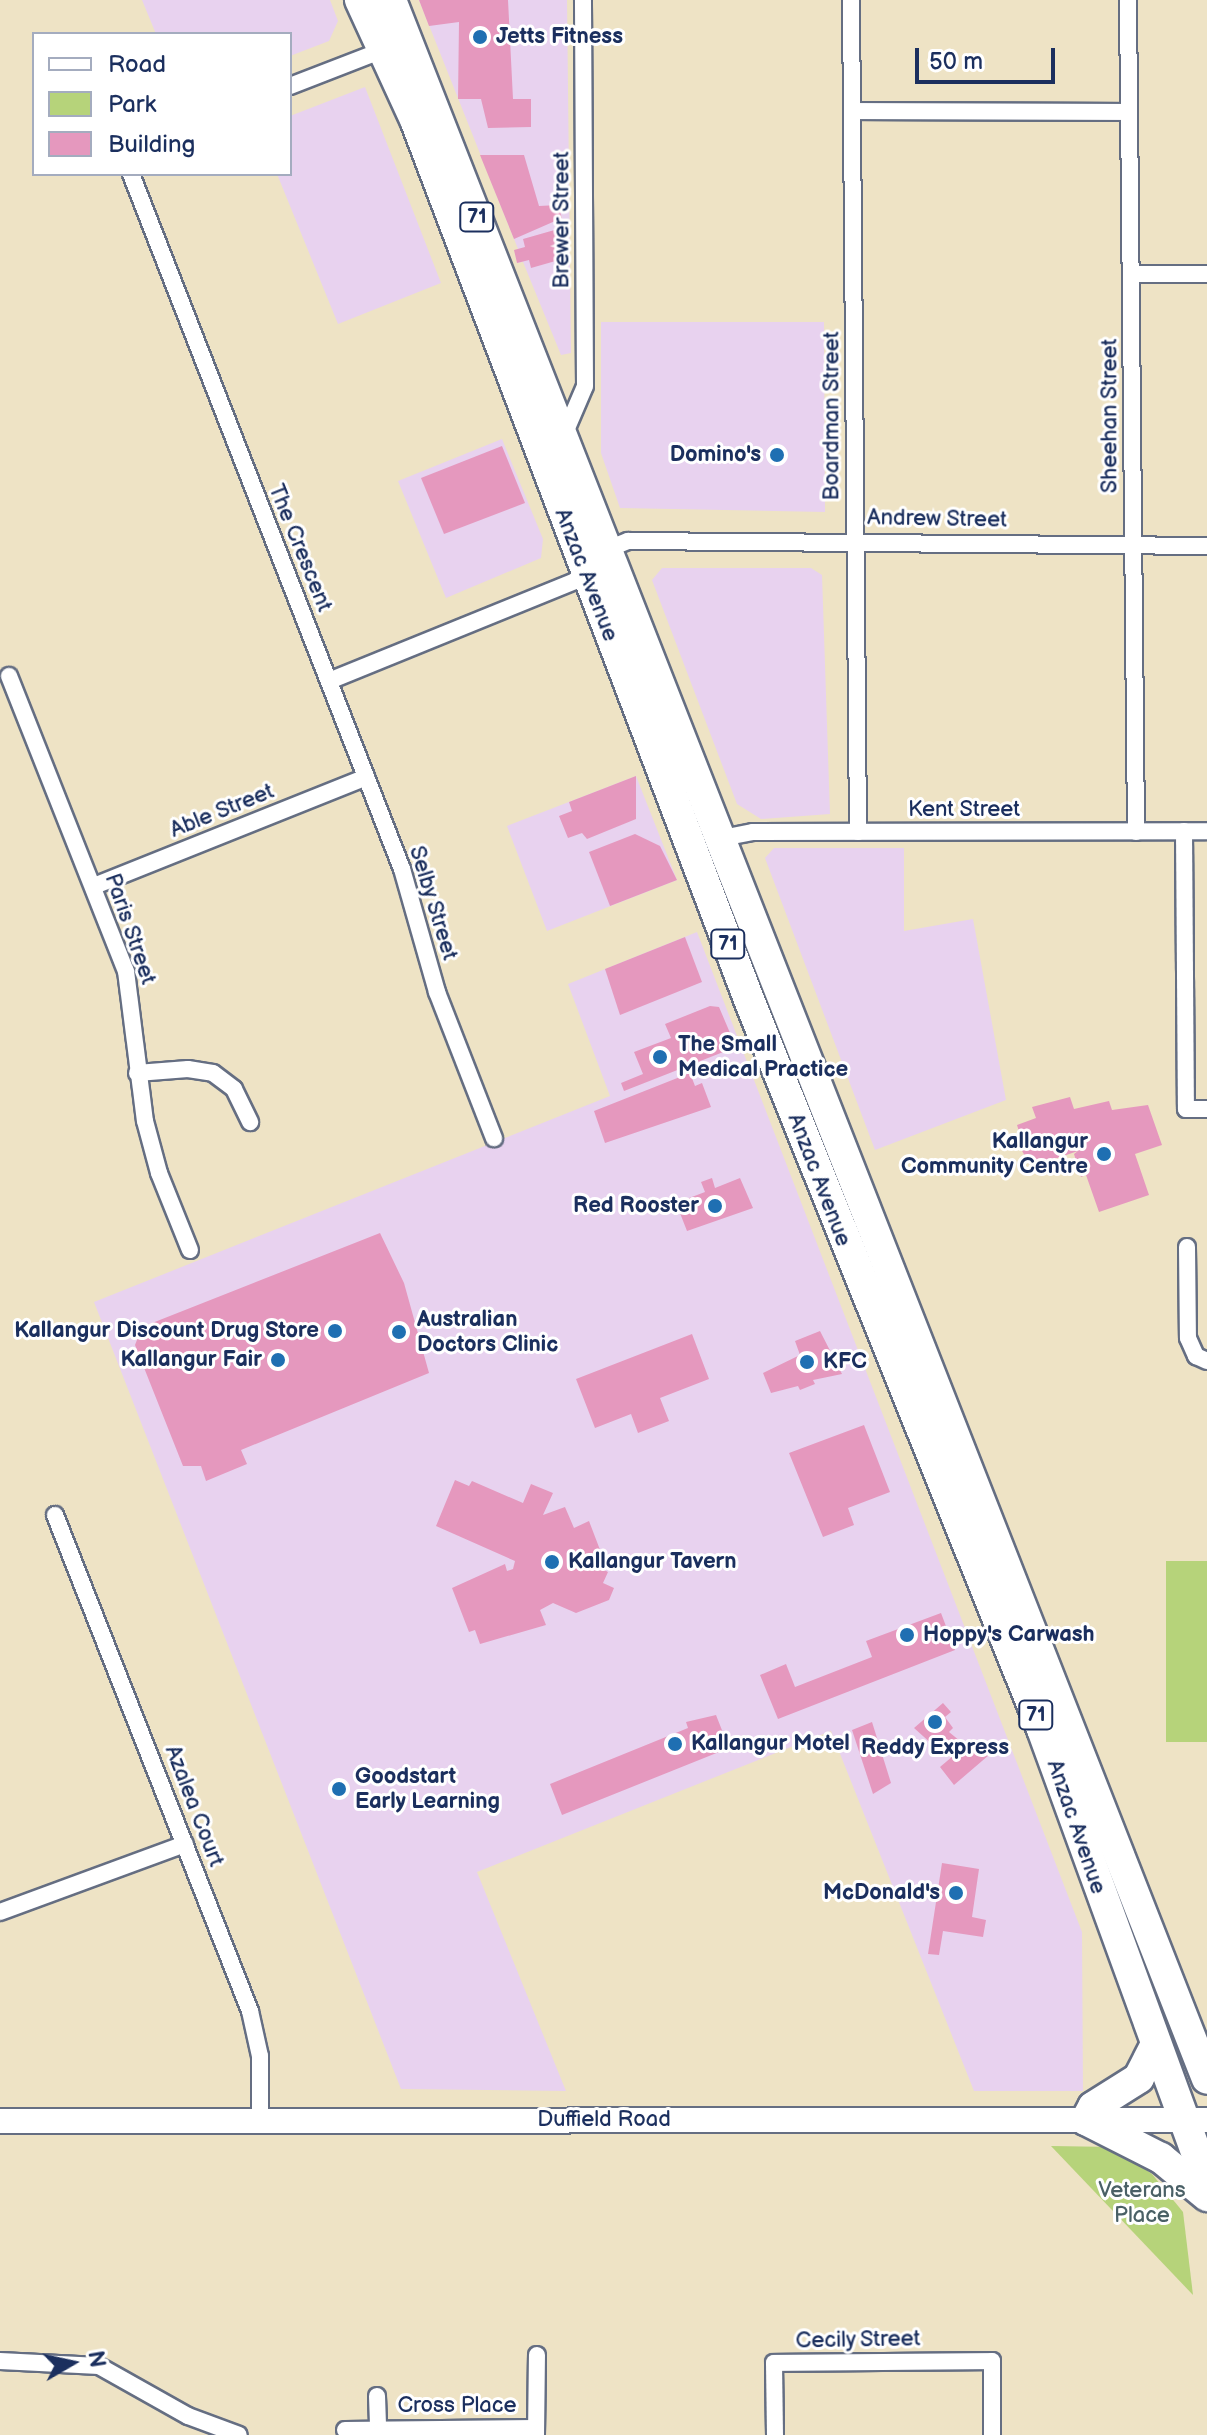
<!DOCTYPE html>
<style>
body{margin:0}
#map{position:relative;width:1207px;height:2435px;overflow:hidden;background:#eee3c5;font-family:"Balsamiq Sans",sans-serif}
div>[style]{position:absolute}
.built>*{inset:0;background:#e8d2ef}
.green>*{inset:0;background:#b6d37a}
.building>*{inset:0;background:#e598be}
.roads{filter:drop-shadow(2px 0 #656e82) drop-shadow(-2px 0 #656e82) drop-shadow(0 2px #656e82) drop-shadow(0 -2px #656e82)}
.street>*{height:16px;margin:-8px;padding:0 8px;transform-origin:8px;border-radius:8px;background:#fff}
.secondary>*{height:24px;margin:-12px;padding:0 12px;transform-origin:12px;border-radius:12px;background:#fff}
.highway>*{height:30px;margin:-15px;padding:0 15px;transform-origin:15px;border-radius:15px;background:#fff}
.dots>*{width:22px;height:22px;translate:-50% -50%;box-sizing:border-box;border:4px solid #fff;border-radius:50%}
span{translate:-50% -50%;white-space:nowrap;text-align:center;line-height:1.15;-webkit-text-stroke:6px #fff;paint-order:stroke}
.shield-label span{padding:2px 6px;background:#fff;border:2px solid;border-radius:6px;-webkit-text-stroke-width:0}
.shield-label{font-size:20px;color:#1b2f5e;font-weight:700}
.poi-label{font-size:22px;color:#1b2f5e;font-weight:700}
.left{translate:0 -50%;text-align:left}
.right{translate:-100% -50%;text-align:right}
.street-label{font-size:22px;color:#1b2f5e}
.park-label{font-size:22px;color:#4a6066}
.legend{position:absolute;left:32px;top:32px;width:260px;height:144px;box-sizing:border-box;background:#fff;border:2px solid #a4acbf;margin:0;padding:10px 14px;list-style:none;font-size:24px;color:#1b2f5e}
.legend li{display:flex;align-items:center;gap:16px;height:40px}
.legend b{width:40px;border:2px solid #a4acbf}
.north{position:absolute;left:32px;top:2323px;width:80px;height:80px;-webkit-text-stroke:6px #fff;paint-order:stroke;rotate:81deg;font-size:22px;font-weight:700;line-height:32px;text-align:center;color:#1b2f5e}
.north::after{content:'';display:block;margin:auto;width:28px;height:36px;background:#1b2f5e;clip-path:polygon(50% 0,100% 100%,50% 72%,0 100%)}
.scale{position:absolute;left:915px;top:48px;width:140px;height:36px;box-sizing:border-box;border:4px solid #1b2f5e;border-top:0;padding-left:10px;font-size:24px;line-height:28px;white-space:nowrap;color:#1b2f5e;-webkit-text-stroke:6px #fff;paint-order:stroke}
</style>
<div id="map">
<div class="built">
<i style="clip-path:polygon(142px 0,330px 0,338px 21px,329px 41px,290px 56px,290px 34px,156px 34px)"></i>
<i style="clip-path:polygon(419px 0,567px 0,571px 353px,561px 355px,523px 262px,517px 263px,518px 249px)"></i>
<i style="clip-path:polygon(365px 87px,441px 283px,338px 324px,277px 174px,290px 174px,290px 116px)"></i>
<i style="clip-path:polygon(601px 322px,824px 322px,825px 512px,620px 508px,601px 453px)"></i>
<i style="clip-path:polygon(502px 439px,543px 539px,541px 558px,446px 598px,398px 481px)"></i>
<i style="clip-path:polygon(662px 568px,811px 568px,822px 575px,830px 814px,761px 819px,737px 804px,652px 580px)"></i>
<i style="clip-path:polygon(636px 776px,677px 880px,547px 931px,507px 826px)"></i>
<i style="clip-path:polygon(774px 848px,904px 848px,904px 931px,973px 919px,1006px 1100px,875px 1150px,765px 858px)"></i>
<i style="clip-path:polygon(697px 932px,1082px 1932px,1083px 2091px,974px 2091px,831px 1731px,477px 1872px,566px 2091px,401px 2089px,94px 1302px,610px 1096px,568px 984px)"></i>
</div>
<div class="green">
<i style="clip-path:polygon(1166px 1561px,1207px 1561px,1207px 1742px,1166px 1742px)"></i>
<i style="clip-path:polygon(1051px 2146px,1114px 2147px,1152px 2174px,1183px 2212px,1193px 2295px)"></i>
</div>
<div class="building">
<i style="clip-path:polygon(419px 0,508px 0,513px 99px,531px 99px,531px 127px,488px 128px,481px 99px,458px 99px,459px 22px,429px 26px)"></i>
<i style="clip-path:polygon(480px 155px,524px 155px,539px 206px,558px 205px,562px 218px,514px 239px)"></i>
<i style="clip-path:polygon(558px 229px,566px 258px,531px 268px,529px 260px,517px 263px,514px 250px,525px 247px,523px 239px)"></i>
<i style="clip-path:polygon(502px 446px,525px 503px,444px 534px,421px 478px)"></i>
<i style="clip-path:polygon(636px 776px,636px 819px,587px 839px,582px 833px,568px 838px,559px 816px,572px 811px,569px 802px)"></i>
<i style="clip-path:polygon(635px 834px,660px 846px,677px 880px,610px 906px,589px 852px)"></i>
<i style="clip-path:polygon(685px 937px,702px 982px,620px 1015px,605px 969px)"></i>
<i style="clip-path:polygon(710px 1006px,719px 1007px,736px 1047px,624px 1091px,621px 1083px,643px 1074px,634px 1052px,671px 1038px,665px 1024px)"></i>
<i style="clip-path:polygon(690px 1073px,695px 1086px,702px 1083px,711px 1107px,605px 1143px,594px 1111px)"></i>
<i style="clip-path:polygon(1070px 1097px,1074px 1109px,1109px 1101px,1112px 1110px,1148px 1105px,1162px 1145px,1135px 1154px,1149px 1195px,1099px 1212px,1086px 1175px,1081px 1177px,1074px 1154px,1078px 1151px,1031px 1167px,1016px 1140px,1021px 1138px,1017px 1125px,1036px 1118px,1032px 1107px)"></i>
<i style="clip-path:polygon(712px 1178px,715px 1188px,740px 1178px,753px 1208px,687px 1231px,676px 1203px,705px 1192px,701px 1182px)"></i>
<i style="clip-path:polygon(380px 1233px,404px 1283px,429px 1373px,241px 1450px,247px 1464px,206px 1481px,201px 1466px,183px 1466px,135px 1345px,142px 1327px)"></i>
<i style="clip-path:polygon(820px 1331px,842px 1374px,813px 1380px,815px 1384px,800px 1390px,798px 1386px,771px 1393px,763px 1373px,800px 1355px,795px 1341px)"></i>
<i style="clip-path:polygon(692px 1334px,709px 1379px,660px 1398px,669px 1421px,638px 1433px,631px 1414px,595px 1428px,576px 1379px)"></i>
<i style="clip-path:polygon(864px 1425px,890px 1492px,848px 1508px,854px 1525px,823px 1537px,789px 1453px)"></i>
<i style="clip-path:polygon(455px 1480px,469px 1486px,472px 1481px,523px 1503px,531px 1484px,553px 1493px,543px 1515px,565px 1507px,574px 1528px,589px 1521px,602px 1555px,588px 1561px,608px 1572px,603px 1583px,614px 1588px,609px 1600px,576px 1613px,553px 1603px,540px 1610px,546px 1625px,480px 1644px,475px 1630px,469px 1632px,452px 1588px,505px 1564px,507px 1571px,513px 1569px,515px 1561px,436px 1526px)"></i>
<i style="clip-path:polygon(941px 1613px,955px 1650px,778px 1719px,760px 1675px,786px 1664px,795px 1687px,872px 1657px,866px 1641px)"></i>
<i style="clip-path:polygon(943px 1703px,951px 1712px,945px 1717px,953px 1728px,949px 1732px,966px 1746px,975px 1739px,989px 1755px,954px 1785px,940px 1767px,953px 1756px,943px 1737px,933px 1745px,914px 1728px)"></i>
<i style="clip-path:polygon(716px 1715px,729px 1748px,562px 1815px,550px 1784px,688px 1728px,686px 1722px)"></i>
<i style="clip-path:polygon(872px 1722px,891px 1783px,873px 1794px,852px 1730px)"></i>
<i style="clip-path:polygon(942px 1863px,979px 1869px,972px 1917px,986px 1920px,983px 1937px,943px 1931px,939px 1955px,928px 1954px)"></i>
</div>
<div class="roads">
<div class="street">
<i style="left:851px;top:0;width:832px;rotate:89.52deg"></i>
<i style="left:1128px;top:0;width:832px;rotate:89.45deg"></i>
<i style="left:290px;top:86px;width:100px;rotate:-21.2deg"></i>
<i style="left:852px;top:111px;width:277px;rotate:0.2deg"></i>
<i style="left:131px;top:174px;width:746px;rotate:68.7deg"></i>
<i style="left:402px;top:869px;width:128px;rotate:74.1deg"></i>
<i style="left:437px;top:992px;width:157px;rotate:68.7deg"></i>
<i style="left:1131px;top:274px;width:76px"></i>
<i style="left:564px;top:435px;width:53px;rotate:-66.8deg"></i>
<i style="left:585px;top:386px;width:386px;rotate:-90.3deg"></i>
<i style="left:9px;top:676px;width:317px;rotate:68.4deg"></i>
<i style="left:126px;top:971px;width:151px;rotate:82.8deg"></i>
<i style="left:145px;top:1121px;width:54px;rotate:74.9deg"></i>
<i style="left:159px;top:1173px;width:83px;rotate:68.1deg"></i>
<i style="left:329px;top:681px;width:266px;rotate:-22.1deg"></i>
<i style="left:575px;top:581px;width:46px;rotate:-44.1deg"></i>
<i style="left:608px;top:549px;width:22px;rotate:-22deg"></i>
<i style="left:628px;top:541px;width:579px;rotate:0.49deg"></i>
<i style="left:1184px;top:831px;width:278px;rotate:89.6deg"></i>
<i style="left:1186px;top:1109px;width:21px"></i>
<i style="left:722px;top:838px;width:32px;rotate:-11deg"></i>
<i style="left:753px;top:832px;width:454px;rotate:-0.1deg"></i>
<i style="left:94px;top:886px;width:293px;rotate:-21.8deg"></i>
<i style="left:137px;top:1073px;width:51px;rotate:-4.5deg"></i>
<i style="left:188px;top:1069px;width:25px;rotate:9deg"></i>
<i style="left:213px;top:1073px;width:26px;rotate:37deg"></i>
<i style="left:234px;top:1089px;width:37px;rotate:64deg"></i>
<i style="left:1187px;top:1247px;width:91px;rotate:89.4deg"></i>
<i style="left:1188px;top:1338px;width:20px;rotate:66deg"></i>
<i style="left:1196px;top:1356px;width:12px;rotate:24deg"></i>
<i style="left:55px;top:1515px;width:533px;rotate:68.54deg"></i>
<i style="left:250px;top:2011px;width:46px;rotate:77.5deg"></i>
<i style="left:260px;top:2056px;width:64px;rotate:90deg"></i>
<i style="left:0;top:1912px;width:197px;rotate:-20.2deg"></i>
<i style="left:0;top:2361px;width:99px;rotate:2.9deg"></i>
<i style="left:99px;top:2366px;width:102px;rotate:29.3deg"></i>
<i style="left:188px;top:2416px;width:54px;rotate:20.4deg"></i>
<i style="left:377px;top:2396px;width:32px;rotate:88deg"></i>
<i style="left:345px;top:2430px;width:191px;rotate:-0.6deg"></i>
<i style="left:536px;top:2435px;width:80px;rotate:-89.3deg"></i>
<i style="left:775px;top:2435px;width:72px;rotate:-90.8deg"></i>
<i style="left:774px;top:2363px;width:218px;rotate:-0.5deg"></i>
<i style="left:992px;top:2361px;width:74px;rotate:90deg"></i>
</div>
<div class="secondary">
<i style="left:0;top:2121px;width:1207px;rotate:-0.05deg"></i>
</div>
<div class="highway">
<i style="left:360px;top:0;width:134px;rotate:65.3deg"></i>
<i style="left:416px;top:122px;width:941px;rotate:69.22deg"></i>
<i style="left:750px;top:1002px;width:783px;rotate:68.12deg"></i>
<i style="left:1042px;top:1729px;width:482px;rotate:70deg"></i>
<i style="left:391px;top:0;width:2233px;rotate:68.57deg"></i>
<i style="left:1156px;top:2044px;width:38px;rotate:117deg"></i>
<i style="left:1139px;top:2078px;width:54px;rotate:147.8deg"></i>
<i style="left:1093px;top:2107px;width:15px;rotate:118deg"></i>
<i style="left:1086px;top:2120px;width:84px;rotate:26.9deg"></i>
<i style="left:1161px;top:2158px;width:60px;rotate:39.6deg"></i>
</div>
</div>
<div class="dots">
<i style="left:480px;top:37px;background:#1f6fb2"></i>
<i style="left:777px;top:455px;background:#1f6fb2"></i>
<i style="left:660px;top:1057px;background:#1f6fb2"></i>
<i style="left:1104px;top:1154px;background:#1f6fb2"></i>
<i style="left:715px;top:1206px;background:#1f6fb2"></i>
<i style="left:335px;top:1331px;background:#1f6fb2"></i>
<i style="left:399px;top:1332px;background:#1f6fb2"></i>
<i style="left:278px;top:1360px;background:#1f6fb2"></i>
<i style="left:807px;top:1362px;background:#1f6fb2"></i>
<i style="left:552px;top:1562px;background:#1f6fb2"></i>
<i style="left:907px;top:1635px;background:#1f6fb2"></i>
<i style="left:935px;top:1722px;background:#1f6fb2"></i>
<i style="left:675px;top:1744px;background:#1f6fb2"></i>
<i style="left:339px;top:1789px;background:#1f6fb2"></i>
<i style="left:956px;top:1893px;background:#1f6fb2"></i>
</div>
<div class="shield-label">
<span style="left:477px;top:217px">71</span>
<span style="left:728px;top:944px">71</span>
<span style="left:1036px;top:1715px">71</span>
</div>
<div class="poi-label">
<span class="left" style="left:496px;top:37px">Jetts Fitness</span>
<span class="right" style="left:761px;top:455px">Domino's</span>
<span class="left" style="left:678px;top:1057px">The Small<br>Medical Practice</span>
<span class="right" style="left:1088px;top:1154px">Kallangur<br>Community Centre</span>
<span class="right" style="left:699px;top:1206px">Red Rooster</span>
<span class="left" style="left:417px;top:1332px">Australian<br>Doctors Clinic</span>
<span class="right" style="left:319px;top:1331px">Kallangur Discount Drug Store</span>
<span class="right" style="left:262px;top:1360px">Kallangur Fair</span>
<span class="left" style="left:823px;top:1362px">KFC</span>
<span class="left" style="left:568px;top:1562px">Kallangur Tavern</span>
<span class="left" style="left:923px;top:1635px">Hoppy's Carwash</span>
<span class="left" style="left:691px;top:1744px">Kallangur Motel</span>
<span style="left:935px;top:1748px">Reddy Express</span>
<span class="left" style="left:355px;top:1789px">Goodstart<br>Early Learning</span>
<span class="right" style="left:940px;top:1893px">McDonald's</span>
</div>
<div class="street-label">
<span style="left:562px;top:220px;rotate:-90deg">Brewer Street</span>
<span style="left:832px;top:416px;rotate:-90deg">Boardman Street</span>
<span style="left:1110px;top:416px;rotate:-90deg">Sheehan Street</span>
<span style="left:937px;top:519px;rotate:1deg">Andrew Street</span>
<span style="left:300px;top:548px;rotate:68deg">The Crescent</span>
<span style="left:586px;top:575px;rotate:69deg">Anzac Avenue</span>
<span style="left:964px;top:810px">Kent Street</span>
<span style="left:222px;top:811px;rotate:-22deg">Able Street</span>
<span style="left:433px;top:903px;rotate:73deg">Selby Street</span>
<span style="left:130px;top:929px;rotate:71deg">Paris Street</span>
<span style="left:819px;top:1180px;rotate:69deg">Anzac Avenue</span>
<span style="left:194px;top:1806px;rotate:69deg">Azalea Court</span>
<span style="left:1076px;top:1827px;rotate:71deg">Anzac Avenue</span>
<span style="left:604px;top:2120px">Duffield Road</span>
<span style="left:858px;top:2340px;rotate:-1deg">Cecily Street</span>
<span style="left:457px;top:2406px">Cross Place</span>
</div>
<div class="park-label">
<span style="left:1142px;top:2203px">Veterans<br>Place</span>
</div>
<ul class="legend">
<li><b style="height:10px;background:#fff"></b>Road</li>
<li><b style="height:22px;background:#b6d37a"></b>Park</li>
<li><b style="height:22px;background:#e598be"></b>Building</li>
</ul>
<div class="north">N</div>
<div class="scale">50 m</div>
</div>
